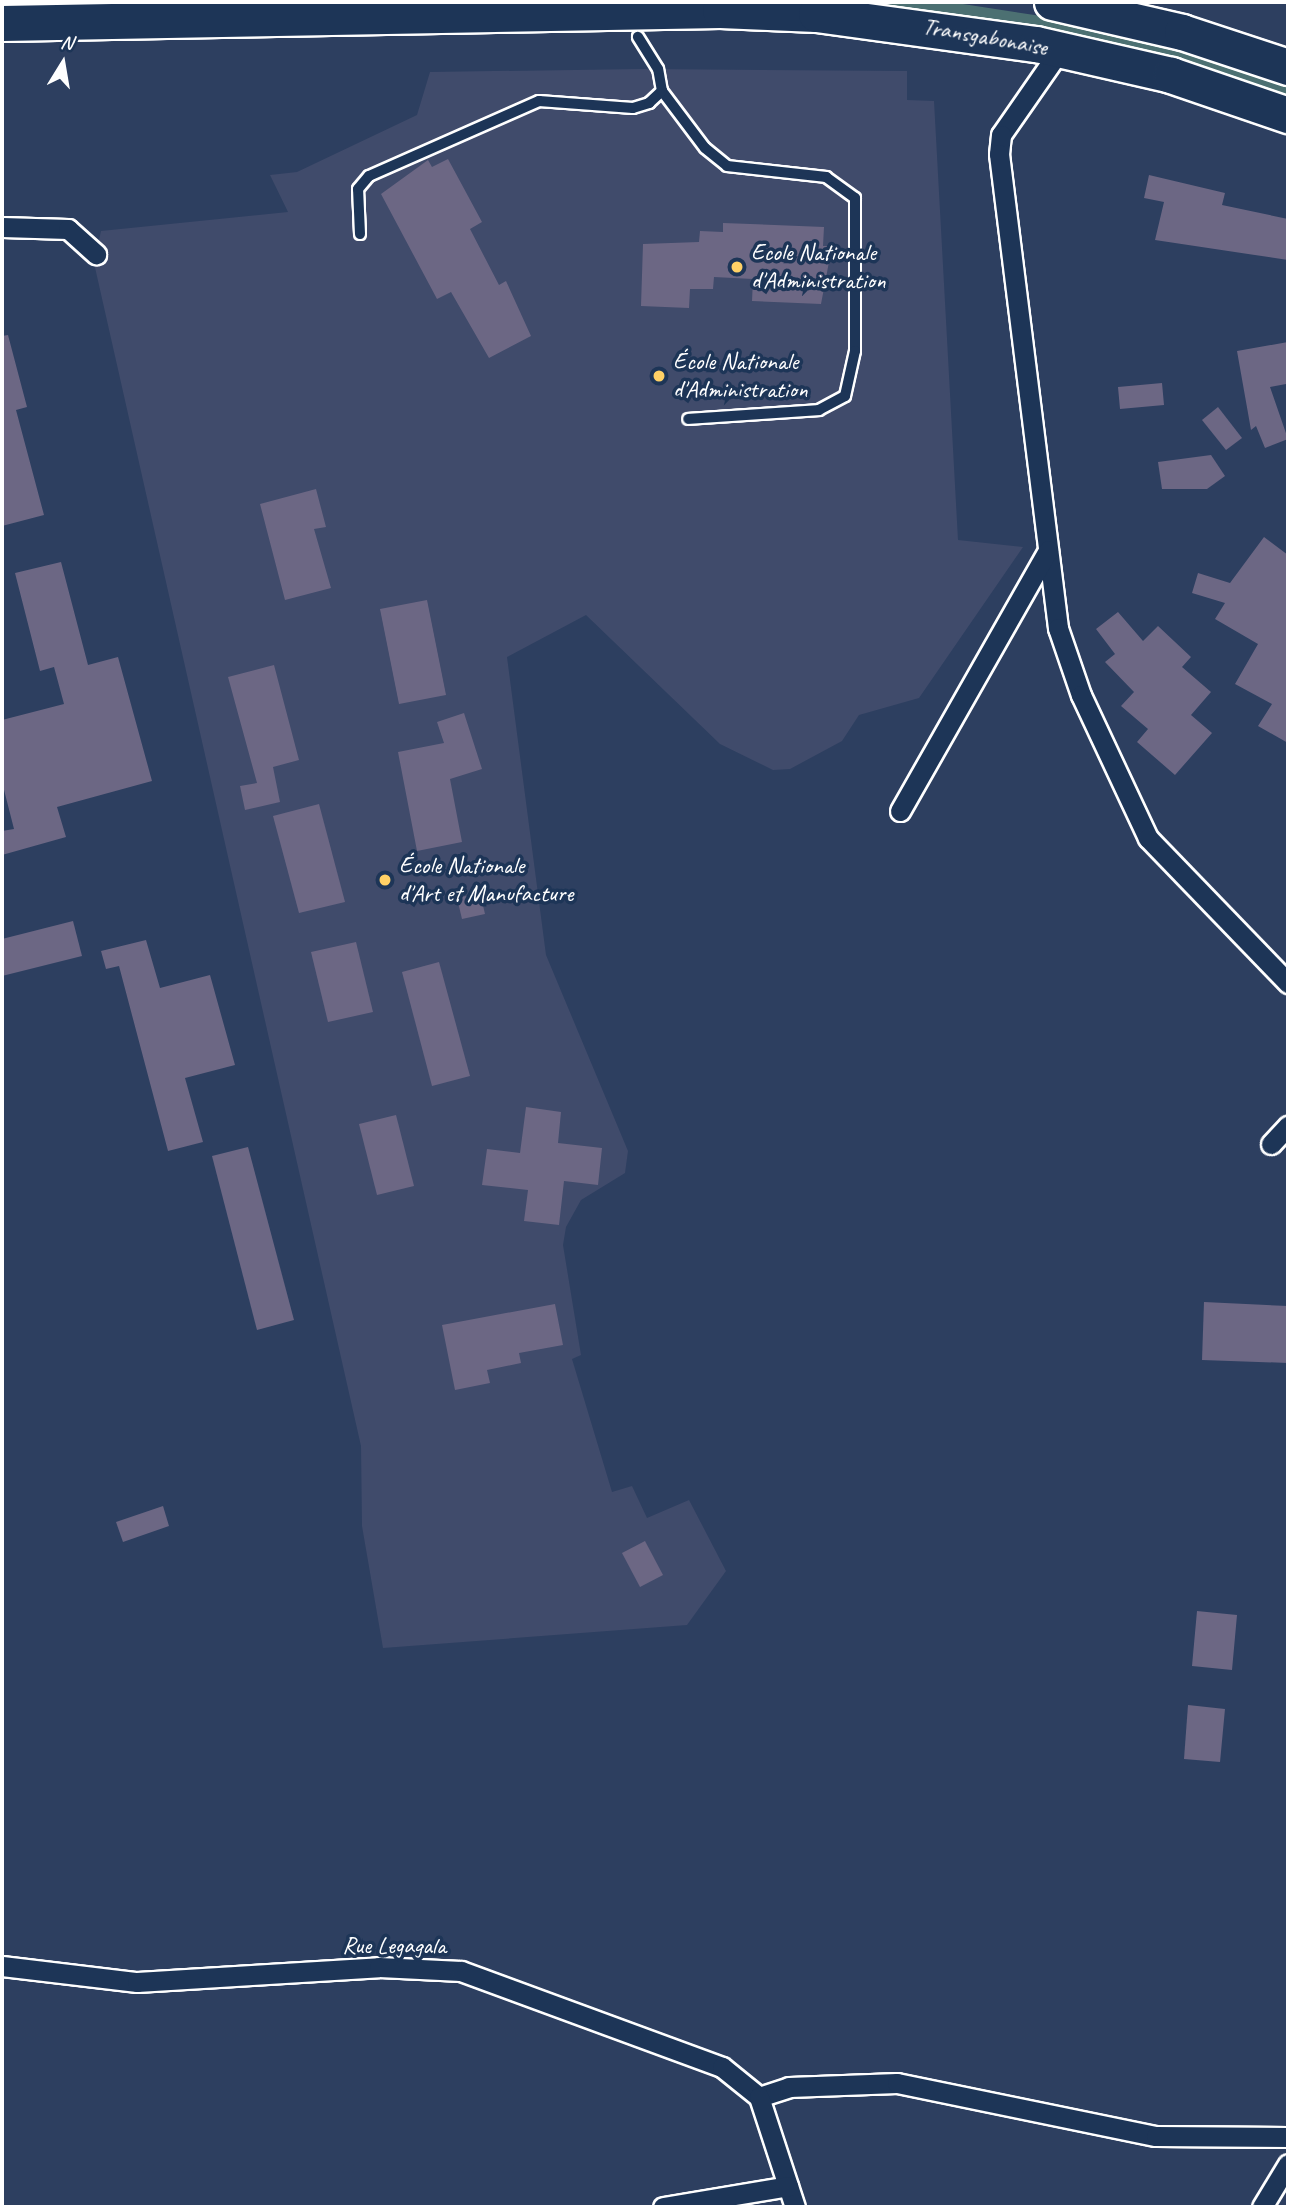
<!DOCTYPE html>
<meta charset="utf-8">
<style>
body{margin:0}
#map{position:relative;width:1290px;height:2209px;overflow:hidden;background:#2d3f60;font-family:Caveat,sans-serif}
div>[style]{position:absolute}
.built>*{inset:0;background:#404b6b}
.green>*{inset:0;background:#4c7072}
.building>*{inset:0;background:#6c6784}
.roads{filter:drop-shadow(2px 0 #fff) drop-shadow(-2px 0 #fff) drop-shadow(0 2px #fff) drop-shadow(0 -2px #fff)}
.lane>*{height:10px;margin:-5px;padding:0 5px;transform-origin:5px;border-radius:5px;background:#1d3557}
.street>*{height:19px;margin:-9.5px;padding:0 9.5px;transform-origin:9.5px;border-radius:9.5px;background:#1d3557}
.highway>*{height:35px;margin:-17.5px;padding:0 17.5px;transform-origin:17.5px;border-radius:17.5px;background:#1d3557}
.dots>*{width:19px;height:19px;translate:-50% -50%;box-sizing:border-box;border:4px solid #1d3557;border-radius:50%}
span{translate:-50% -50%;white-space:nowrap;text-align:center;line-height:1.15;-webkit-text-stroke:7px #1d3557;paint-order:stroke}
.street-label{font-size:24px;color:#fff}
.poi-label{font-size:24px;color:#fff}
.left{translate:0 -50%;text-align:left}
.frame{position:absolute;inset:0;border:4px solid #fff;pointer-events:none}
.north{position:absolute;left:28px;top:28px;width:70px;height:70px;-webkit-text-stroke:5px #1d3557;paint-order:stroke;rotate:11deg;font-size:19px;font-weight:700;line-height:28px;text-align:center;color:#fff}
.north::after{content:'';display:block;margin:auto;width:24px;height:32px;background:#fff;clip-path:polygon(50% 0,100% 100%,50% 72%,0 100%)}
</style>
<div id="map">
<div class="built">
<i style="clip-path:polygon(642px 69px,907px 71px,907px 100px,934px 101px,958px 540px,1023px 547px,919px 698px,859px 715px,842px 741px,790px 769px,773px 770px,720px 744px,586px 615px,507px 657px,546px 955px,628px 1151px,625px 1173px,581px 1200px,566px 1227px,563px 1245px,581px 1355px,572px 1359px,612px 1492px,632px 1486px,647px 1518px,689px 1500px,726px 1571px,687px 1625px,383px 1648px,362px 1526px,361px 1446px,94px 263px,101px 231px,288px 212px,270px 175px,297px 172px,417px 115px,430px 72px)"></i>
</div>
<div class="green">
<i style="clip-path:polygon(842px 2px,950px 2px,1041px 16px,1240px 68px,1288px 85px,1288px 98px,1038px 29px)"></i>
</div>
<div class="building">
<i style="clip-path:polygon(448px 159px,482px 222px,470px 229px,499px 285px,506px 281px,531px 336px,489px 358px,451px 292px,437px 299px,381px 194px,428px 160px,432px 167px)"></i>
<i style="clip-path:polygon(1149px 175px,1225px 193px,1222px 205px,1288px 219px,1288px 260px,1155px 240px,1164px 202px,1144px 198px)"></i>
<i style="clip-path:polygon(723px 223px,824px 227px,823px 246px,832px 246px,821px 304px,752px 301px,753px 279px,714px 277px,713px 289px,690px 289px,689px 308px,641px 306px,643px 244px,699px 242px,700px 231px,723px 232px)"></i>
<i style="clip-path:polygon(8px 335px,27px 407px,16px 410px,44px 515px,2px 526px,2px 336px)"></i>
<i style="clip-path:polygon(1288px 342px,1286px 384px,1270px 387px,1288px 439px,1265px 448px,1256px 426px,1251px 430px,1237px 351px)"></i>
<i style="clip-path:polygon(1162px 383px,1164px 405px,1120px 409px,1118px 387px)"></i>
<i style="clip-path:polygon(1218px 407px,1242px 438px,1226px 450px,1202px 420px)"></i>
<i style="clip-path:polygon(1211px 455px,1225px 476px,1207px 489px,1162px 489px,1158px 462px)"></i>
<i style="clip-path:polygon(316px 489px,326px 527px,314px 529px,331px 588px,285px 600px,260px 504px)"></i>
<i style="clip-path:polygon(1264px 537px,1288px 555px,1288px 743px,1258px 726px,1272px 704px,1235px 684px,1258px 644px,1215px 619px,1225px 603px,1192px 593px,1198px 573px,1230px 583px)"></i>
<i style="clip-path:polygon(61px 562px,88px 665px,118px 657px,152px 781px,57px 807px,66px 837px,2px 855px,2px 831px,14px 829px,2px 782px,2px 720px,64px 704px,54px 667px,40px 671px,15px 573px)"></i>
<i style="clip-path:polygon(427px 600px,446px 695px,399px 704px,380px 609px)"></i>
<i style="clip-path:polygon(1118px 612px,1143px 641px,1158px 626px,1191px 657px,1182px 667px,1211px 692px,1191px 715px,1212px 733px,1175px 775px,1137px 742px,1148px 729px,1121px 706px,1134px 692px,1105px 662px,1115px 654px,1096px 629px)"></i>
<i style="clip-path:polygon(274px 665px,299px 760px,273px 767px,280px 802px,245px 810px,240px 786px,257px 783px,228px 677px)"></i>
<i style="clip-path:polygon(464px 713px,482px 769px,450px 779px,462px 842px,417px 851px,398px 752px,444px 743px,437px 722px)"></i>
<i style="clip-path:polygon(319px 804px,345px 902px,299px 913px,273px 816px)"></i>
<i style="clip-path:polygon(480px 893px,485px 914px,462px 919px,457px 898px)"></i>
<i style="clip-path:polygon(73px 921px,82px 956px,2px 976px,2px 939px)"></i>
<i style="clip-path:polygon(146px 940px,160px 988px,210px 975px,235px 1065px,185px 1078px,203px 1142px,168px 1151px,119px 966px,106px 969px,101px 951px)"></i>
<i style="clip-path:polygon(356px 942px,373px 1012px,328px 1022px,311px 952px)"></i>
<i style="clip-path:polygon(439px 962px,470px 1076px,432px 1086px,402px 972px)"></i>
<i style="clip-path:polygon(526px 1107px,561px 1112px,558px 1143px,602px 1148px,598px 1185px,564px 1181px,559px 1225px,524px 1221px,528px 1190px,482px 1185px,487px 1149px,520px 1153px)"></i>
<i style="clip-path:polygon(396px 1115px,414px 1186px,377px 1195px,359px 1124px)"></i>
<i style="clip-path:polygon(248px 1147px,294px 1320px,257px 1330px,212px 1156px)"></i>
<i style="clip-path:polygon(1204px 1302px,1288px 1306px,1288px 1363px,1202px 1360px)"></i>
<i style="clip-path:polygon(555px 1304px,563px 1345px,519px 1353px,521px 1363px,487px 1370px,490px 1383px,455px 1390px,442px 1325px)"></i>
<i style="clip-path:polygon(163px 1506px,169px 1526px,123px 1542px,116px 1522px)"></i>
<i style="clip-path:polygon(645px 1541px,663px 1575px,640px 1587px,622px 1553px)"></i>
<i style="clip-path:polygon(1197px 1611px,1237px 1615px,1232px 1670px,1192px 1666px)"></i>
<i style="clip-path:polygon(1188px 1705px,1225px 1709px,1220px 1762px,1184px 1759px)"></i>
</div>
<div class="roads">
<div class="lane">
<i style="left:662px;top:91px;width:71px;rotate:53deg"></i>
<i style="left:705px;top:148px;width:28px;rotate:39deg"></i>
<i style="left:727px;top:166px;width:100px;rotate:6.3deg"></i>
<i style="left:826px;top:177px;width:36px;rotate:36deg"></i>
<i style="left:855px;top:198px;width:153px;rotate:90deg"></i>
<i style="left:855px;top:351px;width:46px;rotate:102.5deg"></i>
<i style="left:845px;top:396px;width:30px;rotate:152deg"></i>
<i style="left:819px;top:410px;width:131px;rotate:176.1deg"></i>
<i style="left:360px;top:234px;width:45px;rotate:-92.5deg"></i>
<i style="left:358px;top:189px;width:17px;rotate:-50deg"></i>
<i style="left:369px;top:176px;width:186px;rotate:-23.8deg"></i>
<i style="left:539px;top:101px;width:94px;rotate:4.3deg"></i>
<i style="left:633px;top:108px;width:17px;rotate:-17deg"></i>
<i style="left:649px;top:103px;width:18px;rotate:-43deg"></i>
<i style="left:662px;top:91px;width:22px;rotate:-100deg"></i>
<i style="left:658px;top:69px;width:38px;rotate:-122deg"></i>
</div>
<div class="street">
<i style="left:1060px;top:50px;width:103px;rotate:124.8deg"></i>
<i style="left:1001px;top:135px;width:19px;rotate:96deg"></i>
<i style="left:999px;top:154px;width:478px;rotate:82.9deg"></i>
<i style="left:1058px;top:628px;width:71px;rotate:71.1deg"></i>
<i style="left:1081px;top:695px;width:158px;rotate:64.9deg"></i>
<i style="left:1148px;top:838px;width:202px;rotate:46deg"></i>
<i style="left:2px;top:227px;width:66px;rotate:1.7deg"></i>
<i style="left:68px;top:229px;width:38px;rotate:42deg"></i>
<i style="left:900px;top:811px;width:300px;rotate:-60.4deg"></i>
<i style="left:1271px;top:1144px;width:25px;rotate:-47deg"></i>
<i style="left:2px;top:1966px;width:136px;rotate:6.8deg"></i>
<i style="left:137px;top:1982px;width:242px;rotate:-3.5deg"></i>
<i style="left:379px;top:1967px;width:82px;rotate:2.8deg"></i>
<i style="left:461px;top:1971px;width:278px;rotate:20.2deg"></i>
<i style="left:722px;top:2067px;width:48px;rotate:39deg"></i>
<i style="left:759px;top:2097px;width:32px;rotate:-18deg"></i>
<i style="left:789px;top:2087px;width:108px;rotate:-2.1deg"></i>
<i style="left:897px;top:2083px;width:264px;rotate:11.6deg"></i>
<i style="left:1156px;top:2136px;width:132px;rotate:0.4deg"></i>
<i style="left:759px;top:2097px;width:116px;rotate:71.9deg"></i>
<i style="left:663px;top:2207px;width:127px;rotate:-9.5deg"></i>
<i style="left:1262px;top:2207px;width:50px;rotate:-58.8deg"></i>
</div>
<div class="highway">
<i style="left:1052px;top:2px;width:133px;rotate:13deg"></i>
<i style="left:1182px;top:32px;width:112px;rotate:18.3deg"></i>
<i style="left:2px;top:23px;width:718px;rotate:-1.04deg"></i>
<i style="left:720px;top:10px;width:96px;rotate:2.4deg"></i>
<i style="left:816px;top:14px;width:222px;rotate:7.8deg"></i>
<i style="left:1036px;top:44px;width:139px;rotate:12.9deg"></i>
<i style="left:1171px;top:75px;width:124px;rotate:18.9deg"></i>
</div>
</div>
<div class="dots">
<i style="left:737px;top:267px;background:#ffd166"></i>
<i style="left:659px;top:376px;background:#ffd166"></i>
<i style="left:385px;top:880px;background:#ffd166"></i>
</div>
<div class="street-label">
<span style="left:985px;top:37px;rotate:10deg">Transgabonaise</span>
<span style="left:394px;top:1946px">Rue Legagala</span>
</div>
<div class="poi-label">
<span class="left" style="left:751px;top:267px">Ecole Nationale<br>d'Administration</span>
<span class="left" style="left:673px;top:376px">École Nationale<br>d'Administration</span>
<span class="left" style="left:399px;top:880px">École Nationale<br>d'Art et Manufacture</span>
</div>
<div class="frame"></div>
<div class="north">N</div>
</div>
